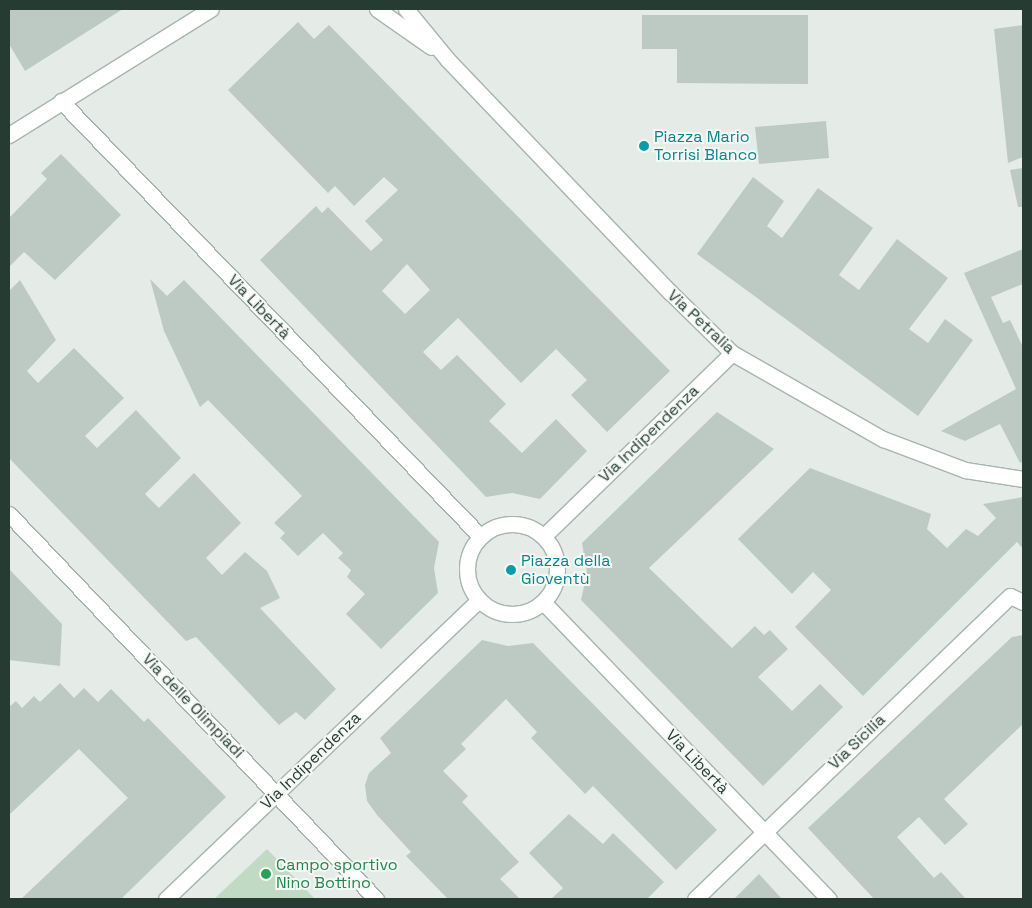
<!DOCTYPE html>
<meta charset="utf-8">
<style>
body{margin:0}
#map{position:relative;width:1032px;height:908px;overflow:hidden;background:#e5ece8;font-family:"Space Grotesk",sans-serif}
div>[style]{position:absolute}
.green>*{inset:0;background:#c1dac4}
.building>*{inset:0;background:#bdcac3}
.roads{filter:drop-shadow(1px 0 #a8b4ae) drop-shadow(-1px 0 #a8b4ae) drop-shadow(0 1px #a8b4ae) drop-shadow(0 -1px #a8b4ae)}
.minor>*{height:15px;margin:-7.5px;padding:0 7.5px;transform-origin:7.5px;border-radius:7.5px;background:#fff}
.minor>.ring{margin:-7.5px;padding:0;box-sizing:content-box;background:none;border:15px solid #fff;border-radius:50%}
.dots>*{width:14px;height:14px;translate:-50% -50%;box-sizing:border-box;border:2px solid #f5f9f6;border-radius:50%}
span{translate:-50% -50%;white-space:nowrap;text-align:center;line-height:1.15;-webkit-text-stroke:4px #f5f9f6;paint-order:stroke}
.culture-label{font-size:16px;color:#0d838f}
.left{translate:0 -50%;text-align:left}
.street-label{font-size:16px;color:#263c33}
.leisure-label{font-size:16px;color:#27864d}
.frame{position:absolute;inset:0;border:10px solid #263c33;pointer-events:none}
</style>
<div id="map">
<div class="green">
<i style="clip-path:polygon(267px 849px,315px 899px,214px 899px)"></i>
</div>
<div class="building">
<i style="clip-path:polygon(9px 9px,123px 9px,25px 71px,9px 44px)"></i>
<i style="clip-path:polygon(642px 15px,808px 15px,808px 84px,677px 83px,677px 49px,642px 49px)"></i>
<i style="clip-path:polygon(evenodd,298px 22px,314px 39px,329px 25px,670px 371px,607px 432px,571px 395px,587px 380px,556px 349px,521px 383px,458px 318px,423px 352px,441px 370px,457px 355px,506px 404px,489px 421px,522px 453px,556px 419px,587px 451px,540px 499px,512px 493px,486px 497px,260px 260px,316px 206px,322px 213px,328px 207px,371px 251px,383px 240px,365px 221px,398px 190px,384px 177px,354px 206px,335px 186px,328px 193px,228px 90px,298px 22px,407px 264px,430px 290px,405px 314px,382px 291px,407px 264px)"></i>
<i style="clip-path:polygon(1023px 25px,1023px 157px,1008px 163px,994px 29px)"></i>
<i style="clip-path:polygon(826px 121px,829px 158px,759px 164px,755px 127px)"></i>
<i style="clip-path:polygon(61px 154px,121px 215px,55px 280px,24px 252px,9px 267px,9px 218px,47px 179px,41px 173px)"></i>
<i style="clip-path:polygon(1023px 168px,1023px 207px,1018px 207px,1010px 170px)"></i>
<i style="clip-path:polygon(753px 177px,784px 201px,767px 226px,782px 238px,818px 188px,873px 228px,839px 275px,859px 290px,897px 239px,948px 278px,909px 329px,928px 343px,945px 319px,973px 340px,918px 416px,697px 254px)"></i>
<i style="clip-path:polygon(1023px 249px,1023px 284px,991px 297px,1003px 323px,1010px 320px,1023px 347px,1023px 461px,1020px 463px,1000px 424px,965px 441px,941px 431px,1016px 389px,964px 273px)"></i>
<i style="clip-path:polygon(150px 279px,167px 296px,184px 280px,439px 542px,434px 568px,438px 593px,381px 649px,346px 614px,365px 594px,347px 577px,351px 570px,338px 558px,343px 553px,323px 533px,298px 556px,280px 538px,285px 533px,274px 523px,302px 496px,208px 400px,200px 407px,164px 331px)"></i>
<i style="clip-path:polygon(20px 280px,56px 340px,27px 371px,38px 383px,74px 348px,124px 398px,85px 436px,97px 448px,136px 410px,181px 458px,145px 494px,159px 508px,194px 473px,241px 523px,206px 558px,222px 575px,245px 552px,267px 571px,280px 598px,260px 608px,336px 689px,305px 720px,296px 712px,279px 725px,196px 637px,186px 641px,9px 458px,9px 291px)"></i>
<i style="clip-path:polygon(717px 412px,774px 449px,649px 568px,732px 648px,755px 626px,764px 635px,770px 630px,788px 649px,758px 677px,792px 711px,820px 684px,843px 707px,763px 786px,581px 600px,587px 573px,582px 543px)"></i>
<i style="clip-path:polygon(810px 468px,931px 514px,927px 529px,947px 548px,966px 529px,978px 536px,996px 518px,983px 504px,1023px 497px,1023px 549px,1017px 542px,863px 696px,795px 627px,831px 590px,813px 572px,792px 594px,738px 539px)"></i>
<i style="clip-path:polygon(9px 569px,62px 624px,60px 666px,9px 660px)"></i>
<i style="clip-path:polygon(1023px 635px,1023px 724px,944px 799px,968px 824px,945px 845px,919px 817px,897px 837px,934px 878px,941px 872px,966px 899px,874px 899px,808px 828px,1012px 637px)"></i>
<i style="clip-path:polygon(482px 640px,508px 646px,533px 643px,717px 830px,676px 870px,593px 786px,585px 794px,531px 738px,537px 732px,506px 699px,461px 744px,466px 749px,443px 771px,468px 796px,462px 802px,519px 862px,500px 879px,520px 899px,448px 899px,406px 856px,411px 852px,377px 815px,367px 801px,365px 785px,369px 773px,391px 753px,380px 738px)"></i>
<i style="clip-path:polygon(60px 683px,74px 698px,84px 688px,98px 702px,111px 689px,144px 722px,148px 718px,226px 797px,121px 899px,21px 899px,128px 798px,79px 749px,9px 815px,9px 707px,16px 701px,22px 708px,34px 696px,40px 702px)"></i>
<i style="clip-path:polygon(569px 814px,603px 844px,613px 833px,664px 882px,647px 899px,551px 899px,563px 888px,529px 853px)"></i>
<i style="clip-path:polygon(759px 874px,782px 899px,734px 899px)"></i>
</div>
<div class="roads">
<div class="minor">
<i style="left:377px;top:9px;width:66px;rotate:35.1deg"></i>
<i style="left:406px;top:9px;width:66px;rotate:50.5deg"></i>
<i style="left:448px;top:60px;width:321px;rotate:46.3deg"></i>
<i style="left:670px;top:292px;width:87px;rotate:44.5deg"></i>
<i style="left:732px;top:353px;width:174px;rotate:29.7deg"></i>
<i style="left:883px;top:439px;width:88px;rotate:20.7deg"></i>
<i style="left:965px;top:470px;width:59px;rotate:8.8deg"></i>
<i style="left:61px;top:101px;width:604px;rotate:46.07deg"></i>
<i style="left:9px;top:135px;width:238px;rotate:-32deg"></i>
<i style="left:9px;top:514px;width:532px;rotate:46.37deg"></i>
<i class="ring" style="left:467px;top:524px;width:75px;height:75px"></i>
<i style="left:544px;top:536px;width:262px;rotate:-44.2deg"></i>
<i style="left:543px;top:602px;width:412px;rotate:46.1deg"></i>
<i style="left:166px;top:899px;width:433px;rotate:-43.7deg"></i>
<i style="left:695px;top:899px;width:437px;rotate:-43.9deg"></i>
<i style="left:1010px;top:596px;width:14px;rotate:25deg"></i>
</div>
</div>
<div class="dots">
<i style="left:644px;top:146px;background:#0f9aa8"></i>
<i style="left:511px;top:570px;background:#0f9aa8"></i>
<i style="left:266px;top:874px;background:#2e9e5b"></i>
</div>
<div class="culture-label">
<span class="left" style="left:654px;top:146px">Piazza Mario<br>Torrisi Blanco</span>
<span class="left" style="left:521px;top:570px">Piazza della<br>Gioventù</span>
</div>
<div class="street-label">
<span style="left:259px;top:307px;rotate:46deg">Via Libertà</span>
<span style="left:701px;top:322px;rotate:43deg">Via Petralia</span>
<span style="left:649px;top:434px;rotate:-44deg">Via Indipendenza</span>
<span style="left:193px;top:706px;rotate:46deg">Via delle Olimpiadi</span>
<span style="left:857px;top:742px;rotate:-44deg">Via Sicilia</span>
<span style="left:311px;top:761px;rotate:-44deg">Via Indipendenza</span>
<span style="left:697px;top:762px;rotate:46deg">Via Libertà</span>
</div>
<div class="leisure-label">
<span class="left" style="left:276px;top:874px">Campo sportivo<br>Nino Bottino</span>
</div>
<div class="frame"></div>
</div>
